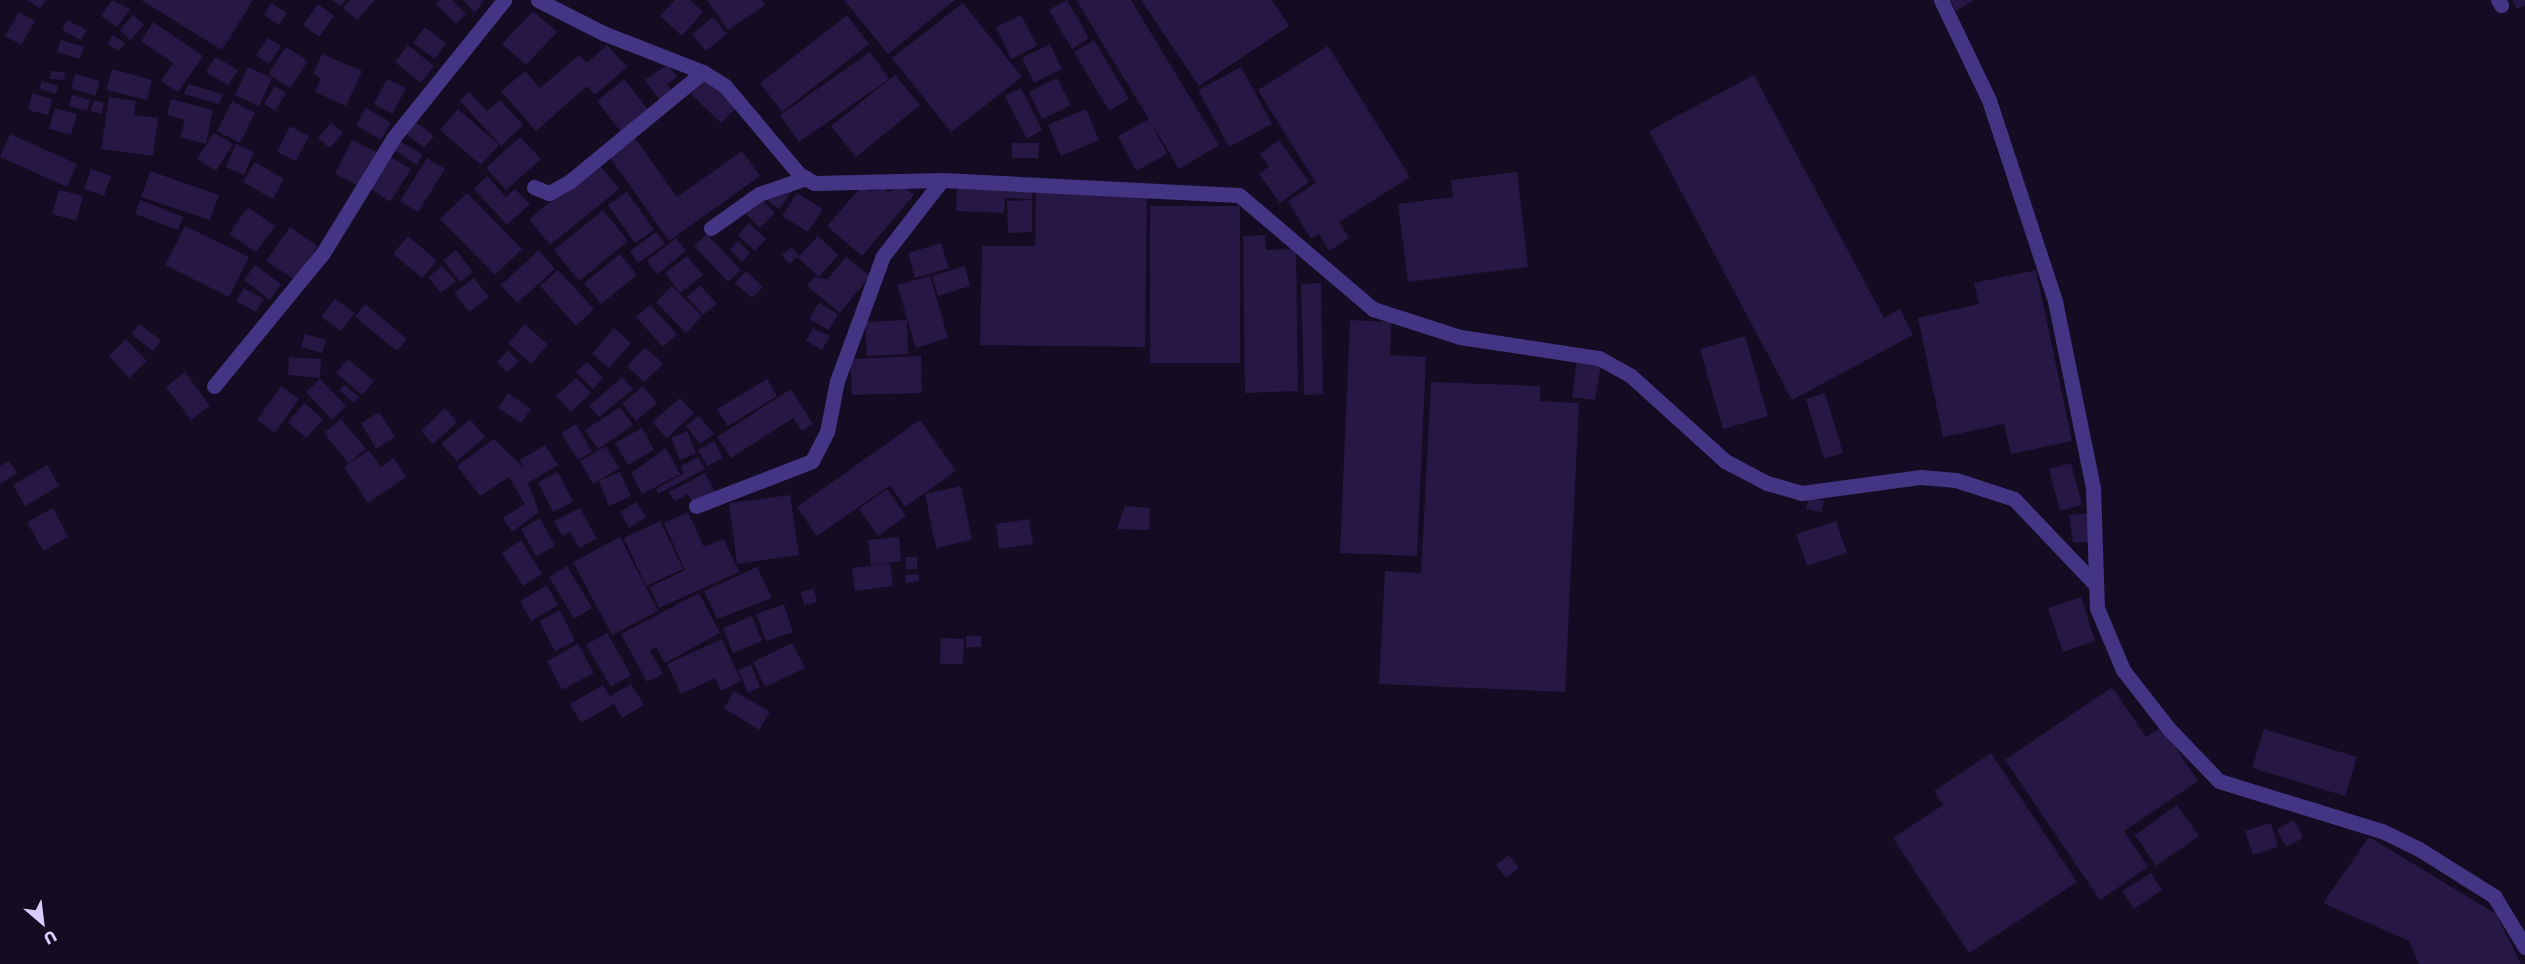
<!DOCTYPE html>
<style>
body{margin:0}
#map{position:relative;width:2525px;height:964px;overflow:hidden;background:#130c22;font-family:"Golos Text",sans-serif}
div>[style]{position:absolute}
.building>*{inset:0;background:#271744}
.minor>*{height:15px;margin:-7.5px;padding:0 7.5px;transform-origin:7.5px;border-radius:7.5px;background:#443484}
span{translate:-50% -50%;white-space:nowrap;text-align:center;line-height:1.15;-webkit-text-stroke:6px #130c22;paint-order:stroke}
.north{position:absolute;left:12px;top:892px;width:60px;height:60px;-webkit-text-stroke:4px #130c22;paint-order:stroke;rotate:152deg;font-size:16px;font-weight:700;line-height:24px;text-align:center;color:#daccff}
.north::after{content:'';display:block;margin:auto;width:21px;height:27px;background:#daccff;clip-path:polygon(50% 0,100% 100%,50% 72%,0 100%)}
</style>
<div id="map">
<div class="building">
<i style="clip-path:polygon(27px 0,46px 0,40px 9px)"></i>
<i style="clip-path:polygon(112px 0,130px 9px,117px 27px,101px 16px)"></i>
<i style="clip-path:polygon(141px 0,253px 0,222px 50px)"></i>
<i style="clip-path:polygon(332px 0,346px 0,341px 6px)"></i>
<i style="clip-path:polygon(350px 0,375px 0,357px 20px,343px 8px)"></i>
<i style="clip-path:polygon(440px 0,452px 0,466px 14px,456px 24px,436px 4px)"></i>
<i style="clip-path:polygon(463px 0,484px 0,475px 13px)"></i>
<i style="clip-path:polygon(675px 0,690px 0,703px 12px,682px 36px,660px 16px)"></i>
<i style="clip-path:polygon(707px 0,762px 0,765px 5px,728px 30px)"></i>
<i style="clip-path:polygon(844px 0,955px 0,888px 54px)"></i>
<i style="clip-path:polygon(1067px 0,1089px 38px,1072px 49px,1049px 10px)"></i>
<i style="clip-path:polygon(1076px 0,1131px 0,1219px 145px,1179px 169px,1151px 122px,1167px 154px,1136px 171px,1118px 136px,1149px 119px)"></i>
<i style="clip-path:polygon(1141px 0,1272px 0,1289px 26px,1199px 86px)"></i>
<i style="clip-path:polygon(1950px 0,1974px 0,1956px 11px)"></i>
<i style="clip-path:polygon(2512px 0,2525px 0,2525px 5px,2517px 9px)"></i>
<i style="clip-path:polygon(271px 3px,287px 13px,279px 25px,264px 15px)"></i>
<i style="clip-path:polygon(963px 3px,1022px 77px,951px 132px,892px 58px)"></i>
<i style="clip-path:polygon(318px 4px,334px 16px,319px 37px,303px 25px)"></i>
<i style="clip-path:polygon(533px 11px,557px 32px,526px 65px,502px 44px)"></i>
<i style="clip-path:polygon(19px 12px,35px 21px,21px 45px,5px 36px)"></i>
<i style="clip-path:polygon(133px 15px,144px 25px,130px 40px,120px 30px)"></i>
<i style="clip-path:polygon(847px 15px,869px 44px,782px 112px,760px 83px)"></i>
<i style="clip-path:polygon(1021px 15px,1037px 46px,1011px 59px,996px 27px)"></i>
<i style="clip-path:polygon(713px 17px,727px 34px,706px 51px,692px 34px)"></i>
<i style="clip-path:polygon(67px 20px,87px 30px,81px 40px,62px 30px)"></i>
<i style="clip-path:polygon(153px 22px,203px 56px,178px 92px,161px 81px,173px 63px,141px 41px)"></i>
<i style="clip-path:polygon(425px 27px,446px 43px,435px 59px,413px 43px)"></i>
<i style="clip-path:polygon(113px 35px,125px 43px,119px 51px,107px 44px)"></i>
<i style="clip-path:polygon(268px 38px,281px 46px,269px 64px,256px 55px)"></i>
<i style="clip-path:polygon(61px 40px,84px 47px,80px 59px,57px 52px)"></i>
<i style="clip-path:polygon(1094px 40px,1129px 99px,1109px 111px,1074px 52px)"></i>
<i style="clip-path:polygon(1050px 44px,1062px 69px,1034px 83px,1022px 58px)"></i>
<i style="clip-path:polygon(408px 45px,434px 66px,421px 83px,395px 62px)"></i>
<i style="clip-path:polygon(607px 45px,627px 67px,595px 95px,587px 86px,536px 131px,501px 91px,525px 71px,540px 88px,579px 55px,587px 63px)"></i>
<i style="clip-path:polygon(1328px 46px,1410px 177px,1339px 222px,1349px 238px,1329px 251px,1319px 234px,1311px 239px,1288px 201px,1316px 183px,1258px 90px)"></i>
<i style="clip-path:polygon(286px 47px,308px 61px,290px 88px,268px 74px)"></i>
<i style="clip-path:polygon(870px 52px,889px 79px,799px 142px,780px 115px)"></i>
<i style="clip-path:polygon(322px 54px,362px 71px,346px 106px,315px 92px,321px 78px,313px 74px)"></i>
<i style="clip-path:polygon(215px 57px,238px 70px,228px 85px,206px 72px)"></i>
<i style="clip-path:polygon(668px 64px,677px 77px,667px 84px,674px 94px,662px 103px,645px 80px)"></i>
<i style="clip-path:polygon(248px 67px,272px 78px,259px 106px,235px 95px)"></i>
<i style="clip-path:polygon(1241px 67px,1272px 124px,1229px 147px,1198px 90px)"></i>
<i style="clip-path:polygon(112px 69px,152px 80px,147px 100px,106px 90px)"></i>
<i style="clip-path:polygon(51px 71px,65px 72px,64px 80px,50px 79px)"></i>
<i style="clip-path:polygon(75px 74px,100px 81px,95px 96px,71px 88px)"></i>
<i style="clip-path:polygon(895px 75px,920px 105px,856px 157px,831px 126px)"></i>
<i style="clip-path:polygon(1754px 75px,1884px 318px,1900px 309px,1913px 335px,1792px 400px,1649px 131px)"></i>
<i style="clip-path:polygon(707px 77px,738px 106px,721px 123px,691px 94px)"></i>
<i style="clip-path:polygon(1057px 78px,1071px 105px,1042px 119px,1029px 92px)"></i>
<i style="clip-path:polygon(387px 79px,406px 88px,392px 114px,374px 104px)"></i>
<i style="clip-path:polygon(624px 79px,649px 111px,621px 132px,597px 101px)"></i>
<i style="clip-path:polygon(42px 81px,58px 86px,56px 94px,39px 89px)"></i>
<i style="clip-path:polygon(188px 84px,223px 94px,219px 104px,184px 94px)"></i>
<i style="clip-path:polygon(275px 86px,286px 93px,275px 111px,264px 104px)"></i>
<i style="clip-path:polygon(1021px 88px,1042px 130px,1027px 139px,1005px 96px)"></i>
<i style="clip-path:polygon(469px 92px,487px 111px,500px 100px,523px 125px,501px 146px,460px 101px)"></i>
<i style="clip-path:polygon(32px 93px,52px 99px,48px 115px,28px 110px)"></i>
<i style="clip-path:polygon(72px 95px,90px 100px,87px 111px,69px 106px)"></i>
<i style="clip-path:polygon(109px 97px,136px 101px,134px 115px,158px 118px,153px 156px,101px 149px)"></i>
<i style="clip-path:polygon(171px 99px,213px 110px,206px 144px,180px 137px,185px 120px,167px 115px)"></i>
<i style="clip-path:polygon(94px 100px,104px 103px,101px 114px,91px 111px)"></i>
<i style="clip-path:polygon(232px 101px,255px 113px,240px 143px,217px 131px)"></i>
<i style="clip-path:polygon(55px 108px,77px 114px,71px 135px,49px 129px)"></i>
<i style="clip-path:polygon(366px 108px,391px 123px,381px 140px,356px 125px)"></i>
<i style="clip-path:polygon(458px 109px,499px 145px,481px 165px,440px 130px)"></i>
<i style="clip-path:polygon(1086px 109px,1099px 140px,1061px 156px,1048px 125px)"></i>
<i style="clip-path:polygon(415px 121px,434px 136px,424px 148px,405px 133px)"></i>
<i style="clip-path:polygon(331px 123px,343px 133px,330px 148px,318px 138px)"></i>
<i style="clip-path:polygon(290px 126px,309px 136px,296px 161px,277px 152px)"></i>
<i style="clip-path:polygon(214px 133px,233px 144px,216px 171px,197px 159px)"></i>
<i style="clip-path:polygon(10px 134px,77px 164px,67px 187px,0 157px)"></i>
<i style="clip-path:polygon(520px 137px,541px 159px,506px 190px,486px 168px)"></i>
<i style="clip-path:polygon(635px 138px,677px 197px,742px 151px,760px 176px,669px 241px,609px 156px)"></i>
<i style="clip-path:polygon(352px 140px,377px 152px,360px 187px,335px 174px)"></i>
<i style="clip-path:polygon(1279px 140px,1309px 182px,1280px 203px,1259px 174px,1269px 166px,1260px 154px)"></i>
<i style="clip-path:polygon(400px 141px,423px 155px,417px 165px,394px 150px)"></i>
<i style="clip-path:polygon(1012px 143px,1039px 143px,1038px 158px,1012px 158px)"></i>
<i style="clip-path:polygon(236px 144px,254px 152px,244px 175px,226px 167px)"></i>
<i style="clip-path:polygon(391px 157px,411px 169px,390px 202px,371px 189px)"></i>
<i style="clip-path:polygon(427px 158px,445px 169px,418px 212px,400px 201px)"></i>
<i style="clip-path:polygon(255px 162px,284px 179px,273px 199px,243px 182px)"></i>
<i style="clip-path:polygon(598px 163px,619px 189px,550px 245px,529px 219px)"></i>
<i style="clip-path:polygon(91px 169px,111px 176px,104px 196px,84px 189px)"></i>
<i style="clip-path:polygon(150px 171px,219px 195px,210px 220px,141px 197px)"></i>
<i style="clip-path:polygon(1517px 172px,1528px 267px,1408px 282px,1398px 204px,1453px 197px,1451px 180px)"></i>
<i style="clip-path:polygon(487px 176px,506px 197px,515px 189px,530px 204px,507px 225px,474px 189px)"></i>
<i style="clip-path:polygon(899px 182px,914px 195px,862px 256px,827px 226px,863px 185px,872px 192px,879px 184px,889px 193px)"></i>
<i style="clip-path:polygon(957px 186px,1033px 189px,1032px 199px,1005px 198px,1004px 213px,956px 211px)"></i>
<i style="clip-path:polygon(776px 188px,793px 190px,779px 209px,767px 200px)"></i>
<i style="clip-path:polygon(59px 190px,83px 196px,76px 221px,52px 214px)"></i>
<i style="clip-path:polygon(1036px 190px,1147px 191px,1145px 347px,980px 345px,982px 246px,1035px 246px)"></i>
<i style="clip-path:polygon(627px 192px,654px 230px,635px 243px,608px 205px)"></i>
<i style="clip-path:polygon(467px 193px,522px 249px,495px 275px,440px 219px)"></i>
<i style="clip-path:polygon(797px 193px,823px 209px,808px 232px,782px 216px)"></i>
<i style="clip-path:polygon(762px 199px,775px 213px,760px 228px,746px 214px)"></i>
<i style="clip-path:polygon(140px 200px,183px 217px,178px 230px,135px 214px)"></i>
<i style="clip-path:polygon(1032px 200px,1032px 232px,1008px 233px,1007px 201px)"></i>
<i style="clip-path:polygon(1150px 206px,1240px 206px,1240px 363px,1150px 363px)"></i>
<i style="clip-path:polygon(248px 207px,275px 226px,256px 252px,229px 234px)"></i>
<i style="clip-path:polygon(603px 210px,628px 241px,579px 281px,554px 250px)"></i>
<i style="clip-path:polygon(749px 223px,766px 239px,755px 251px,738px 235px)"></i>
<i style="clip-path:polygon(185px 226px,249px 257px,229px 297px,165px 265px)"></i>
<i style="clip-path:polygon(290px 227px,318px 246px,295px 280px,266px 261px)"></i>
<i style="clip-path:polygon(656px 232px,665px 244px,638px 263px,630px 251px)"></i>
<i style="clip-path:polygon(707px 234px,741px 270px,728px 282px,694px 246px)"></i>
<i style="clip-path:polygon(1265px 235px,1266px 250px,1296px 249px,1298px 391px,1245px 393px,1243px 236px)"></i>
<i style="clip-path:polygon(408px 236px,437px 261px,422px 278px,393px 254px)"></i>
<i style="clip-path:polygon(818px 236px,838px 255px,819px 277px,797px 257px,789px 264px,782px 255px,792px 247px,799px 256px)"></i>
<i style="clip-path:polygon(676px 238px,686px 251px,657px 274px,647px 261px)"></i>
<i style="clip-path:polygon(738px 241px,750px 253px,742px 262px,730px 250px)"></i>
<i style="clip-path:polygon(941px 243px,949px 268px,915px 278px,908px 253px)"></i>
<i style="clip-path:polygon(456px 250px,473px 272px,460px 282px,443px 260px)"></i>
<i style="clip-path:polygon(539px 250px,555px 269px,517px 303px,501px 285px)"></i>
<i style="clip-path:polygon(620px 254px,637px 275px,601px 304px,584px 283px)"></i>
<i style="clip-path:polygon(687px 256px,703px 275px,680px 293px,665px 273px)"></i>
<i style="clip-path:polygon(846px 257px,870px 276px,840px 313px,807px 286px,815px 277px,828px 279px)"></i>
<i style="clip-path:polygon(255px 265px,281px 284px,270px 300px,244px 280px)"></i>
<i style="clip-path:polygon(442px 266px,456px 281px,441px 293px,428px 277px)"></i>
<i style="clip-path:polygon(965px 266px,970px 286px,938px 296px,932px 276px)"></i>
<i style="clip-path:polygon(558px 270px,594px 309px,576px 326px,540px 286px)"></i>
<i style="clip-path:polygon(2036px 270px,2072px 441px,2011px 454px,2004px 424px,1943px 437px,1918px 318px,1979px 304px,1974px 283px)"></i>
<i style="clip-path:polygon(746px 271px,763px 287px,752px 298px,735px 283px)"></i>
<i style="clip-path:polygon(930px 276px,948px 338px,916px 348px,897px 285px)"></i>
<i style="clip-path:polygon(474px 278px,489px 297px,469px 312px,454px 293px)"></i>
<i style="clip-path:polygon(1321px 283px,1323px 394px,1304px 395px,1301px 284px)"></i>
<i style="clip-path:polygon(700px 285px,717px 304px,703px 315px,687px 297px)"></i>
<i style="clip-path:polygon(672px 286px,702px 316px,686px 333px,656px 302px)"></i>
<i style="clip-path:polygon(244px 288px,264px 299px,256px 312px,236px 301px)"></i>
<i style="clip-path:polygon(335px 299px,355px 313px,341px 331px,321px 317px)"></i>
<i style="clip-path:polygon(819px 303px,838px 314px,829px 330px,809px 319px)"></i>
<i style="clip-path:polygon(365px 304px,407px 339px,397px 351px,355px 317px)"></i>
<i style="clip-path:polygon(650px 305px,677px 334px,663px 347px,636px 317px)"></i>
<i style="clip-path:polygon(907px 320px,908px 354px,867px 356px,865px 322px)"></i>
<i style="clip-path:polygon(1350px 320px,1391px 322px,1390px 355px,1426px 357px,1417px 556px,1340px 553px)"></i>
<i style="clip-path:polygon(140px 324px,161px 341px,153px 351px,131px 334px)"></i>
<i style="clip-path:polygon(525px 324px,548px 345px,531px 364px,508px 343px)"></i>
<i style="clip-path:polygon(614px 328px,631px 343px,609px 368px,592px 354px)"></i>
<i style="clip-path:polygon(813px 328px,830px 336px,822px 350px,806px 341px)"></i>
<i style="clip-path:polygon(305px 334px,326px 340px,322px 353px,301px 347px)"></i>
<i style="clip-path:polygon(1745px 336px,1768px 416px,1723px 429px,1700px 349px)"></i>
<i style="clip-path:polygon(126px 339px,147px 361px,129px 378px,109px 356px)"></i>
<i style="clip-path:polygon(645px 347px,663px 364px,644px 382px,627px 366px)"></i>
<i style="clip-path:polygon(508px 351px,519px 361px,507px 373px,497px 362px)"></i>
<i style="clip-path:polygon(921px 356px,922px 393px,852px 395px,850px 359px)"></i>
<i style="clip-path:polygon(289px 357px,321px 359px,320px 378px,288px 375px)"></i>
<i style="clip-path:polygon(348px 359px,374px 381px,362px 395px,336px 373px)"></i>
<i style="clip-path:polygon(1577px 360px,1601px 364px,1595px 400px,1572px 397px)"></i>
<i style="clip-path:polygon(587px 362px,603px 378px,593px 389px,576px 372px)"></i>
<i style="clip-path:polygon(185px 372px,210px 406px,191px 420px,166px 387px)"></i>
<i style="clip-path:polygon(622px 377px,633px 389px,599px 417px,589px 406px)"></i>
<i style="clip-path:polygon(576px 378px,591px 393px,571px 412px,556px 396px)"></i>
<i style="clip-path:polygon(320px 379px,346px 406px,332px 420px,306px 392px)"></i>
<i style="clip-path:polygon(767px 379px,777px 396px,728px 426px,717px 409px)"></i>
<i style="clip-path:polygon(1431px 382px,1540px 386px,1540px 401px,1579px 403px,1565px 692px,1379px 684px,1385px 571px,1421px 573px)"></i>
<i style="clip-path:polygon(344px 385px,359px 397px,354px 403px,339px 390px)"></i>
<i style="clip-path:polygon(281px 386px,299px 399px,275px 433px,257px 420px)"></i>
<i style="clip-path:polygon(643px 386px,657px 403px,636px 421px,622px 404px)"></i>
<i style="clip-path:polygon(791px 389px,813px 424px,802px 431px,793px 418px,731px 458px,717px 437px)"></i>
<i style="clip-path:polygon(508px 393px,531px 409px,521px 423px,498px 408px)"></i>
<i style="clip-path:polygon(1825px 393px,1843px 453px,1824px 459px,1806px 399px)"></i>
<i style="clip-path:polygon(680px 398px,694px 413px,667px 438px,652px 422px)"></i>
<i style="clip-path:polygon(304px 403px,323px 419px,306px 438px,288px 422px)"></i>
<i style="clip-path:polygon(620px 407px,633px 425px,598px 449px,585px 430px)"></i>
<i style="clip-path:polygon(445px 408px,457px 422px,433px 444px,421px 431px)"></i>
<i style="clip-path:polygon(379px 412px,395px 437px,376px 449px,361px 423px)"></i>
<i style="clip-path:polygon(699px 416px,714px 434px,700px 444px,686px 426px)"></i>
<i style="clip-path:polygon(341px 419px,366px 449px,348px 463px,324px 433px)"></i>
<i style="clip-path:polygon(470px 419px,485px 437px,457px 461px,441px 444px)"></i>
<i style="clip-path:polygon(920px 420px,956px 471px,905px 507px,890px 485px,817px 536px,797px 507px)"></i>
<i style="clip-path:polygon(576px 424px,592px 452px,578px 460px,561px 433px)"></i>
<i style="clip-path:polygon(642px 428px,654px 450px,628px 465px,615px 443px)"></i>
<i style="clip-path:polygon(687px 431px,696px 453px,680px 460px,671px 438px)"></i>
<i style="clip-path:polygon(494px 439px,524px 468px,520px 460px,545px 445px,558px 465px,528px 483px,539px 512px,512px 532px,503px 518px,525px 504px,509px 477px,480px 496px,457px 466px)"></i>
<i style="clip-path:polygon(714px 441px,723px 458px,707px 466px,698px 450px)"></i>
<i style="clip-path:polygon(606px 446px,619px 468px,593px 484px,580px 461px)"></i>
<i style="clip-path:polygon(666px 448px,680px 474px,642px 494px,631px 473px)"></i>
<i style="clip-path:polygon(369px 450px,381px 467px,394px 458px,406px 477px,368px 503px,344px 467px)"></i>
<i style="clip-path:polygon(698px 457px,705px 469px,658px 494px,656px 489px,684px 473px,681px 466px)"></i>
<i style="clip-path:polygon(9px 461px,17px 473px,0 484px,0 466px)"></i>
<i style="clip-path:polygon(2071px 463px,2082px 505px,2060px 511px,2049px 469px)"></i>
<i style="clip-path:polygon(47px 465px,59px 486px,25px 506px,13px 485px)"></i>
<i style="clip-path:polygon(558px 472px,573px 502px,553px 512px,538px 482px)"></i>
<i style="clip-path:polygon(620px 472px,631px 496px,609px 506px,599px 481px)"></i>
<i style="clip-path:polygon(705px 473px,715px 492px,694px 504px,688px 494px,675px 501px,669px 492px)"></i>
<i style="clip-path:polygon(961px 486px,972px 540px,936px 548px,925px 494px)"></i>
<i style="clip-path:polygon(887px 489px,906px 516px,878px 536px,859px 509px)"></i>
<i style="clip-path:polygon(790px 495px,799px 555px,737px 564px,729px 503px)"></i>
<i style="clip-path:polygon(1809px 497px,1824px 501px,1821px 512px,1806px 509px)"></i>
<i style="clip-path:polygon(636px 502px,646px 517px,629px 528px,620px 512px)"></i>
<i style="clip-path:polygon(1125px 506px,1150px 508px,1149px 530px,1117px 529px)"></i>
<i style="clip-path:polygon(53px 508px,68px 537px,43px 551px,27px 522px)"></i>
<i style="clip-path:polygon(580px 508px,597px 539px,579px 548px,570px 532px,562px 536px,554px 521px)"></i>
<i style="clip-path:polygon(688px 512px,704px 547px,724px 539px,739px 572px,659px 608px,650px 587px,685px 570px,664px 523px)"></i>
<i style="clip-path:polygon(2089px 513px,2092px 541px,2073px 543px,2069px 515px)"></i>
<i style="clip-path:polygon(540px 518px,555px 546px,536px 556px,521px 529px)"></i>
<i style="clip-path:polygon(1029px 519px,1033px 544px,999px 549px,996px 524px)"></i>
<i style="clip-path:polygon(660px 521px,683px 569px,646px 586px,624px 538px)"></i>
<i style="clip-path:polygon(1836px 521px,1847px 553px,1807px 566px,1796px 534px)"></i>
<i style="clip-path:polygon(620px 537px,658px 611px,612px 635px,573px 562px)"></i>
<i style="clip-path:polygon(899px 537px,901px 561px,871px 565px,868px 540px)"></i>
<i style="clip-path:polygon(521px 540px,542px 574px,523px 586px,502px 553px)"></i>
<i style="clip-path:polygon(906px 557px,917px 557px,917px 569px,906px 569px)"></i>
<i style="clip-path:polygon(890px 563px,893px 586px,855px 591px,852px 568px)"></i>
<i style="clip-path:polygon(567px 566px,592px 608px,574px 619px,549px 577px)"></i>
<i style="clip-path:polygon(757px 567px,772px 598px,717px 619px,704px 591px)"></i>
<i style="clip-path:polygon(919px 574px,919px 581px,906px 583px,905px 575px)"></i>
<i style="clip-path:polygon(547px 585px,558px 605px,531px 621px,520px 601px)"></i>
<i style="clip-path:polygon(814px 589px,817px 602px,804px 605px,801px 592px)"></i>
<i style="clip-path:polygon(699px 593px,720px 633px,665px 663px,656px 647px,650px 650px,663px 674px,647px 682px,621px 634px)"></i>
<i style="clip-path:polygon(2081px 597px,2095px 641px,2063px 652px,2048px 608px)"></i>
<i style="clip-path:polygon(784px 604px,793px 632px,766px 641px,756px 614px)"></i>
<i style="clip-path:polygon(560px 610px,575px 641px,555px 651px,539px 621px)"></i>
<i style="clip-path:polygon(752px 616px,762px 641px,733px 653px,723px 628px)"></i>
<i style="clip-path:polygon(607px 633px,631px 675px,611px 687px,586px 645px)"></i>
<i style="clip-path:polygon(966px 636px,981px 636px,981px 647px,966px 647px)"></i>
<i style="clip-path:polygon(941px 638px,964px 639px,963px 664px,940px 664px)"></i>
<i style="clip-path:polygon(722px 639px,741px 681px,721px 691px,715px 678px,681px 694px,667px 664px)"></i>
<i style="clip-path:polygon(792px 643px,805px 668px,765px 687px,753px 662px)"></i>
<i style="clip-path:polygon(578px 644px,594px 673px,562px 690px,547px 661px)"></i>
<i style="clip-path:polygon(751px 665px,760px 687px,748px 693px,738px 670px)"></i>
<i style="clip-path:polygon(631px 684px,644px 705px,622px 718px,614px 704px,581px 723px,570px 704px,603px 685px,610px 696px)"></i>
<i style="clip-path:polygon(2112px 687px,2146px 737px,2162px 727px,2198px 781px,2124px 831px,2148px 867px,2100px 900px,2005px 760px)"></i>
<i style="clip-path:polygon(734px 691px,770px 712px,759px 730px,724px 708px)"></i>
<i style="clip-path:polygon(2264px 729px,2357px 757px,2345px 796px,2252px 768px)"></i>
<i style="clip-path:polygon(1991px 753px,2077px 882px,1969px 953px,1893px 838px,1943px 805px,1934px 791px)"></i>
<i style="clip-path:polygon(2177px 805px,2199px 836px,2156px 866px,2135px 835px)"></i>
<i style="clip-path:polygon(2294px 820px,2303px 838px,2286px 847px,2277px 829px)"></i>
<i style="clip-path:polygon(2271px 823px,2278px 847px,2253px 855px,2245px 831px)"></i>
<i style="clip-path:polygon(2369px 837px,2496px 914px,2521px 964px,2419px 964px,2409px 941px,2323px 903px)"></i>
<i style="clip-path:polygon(1509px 855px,1519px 868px,1506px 878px,1496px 865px)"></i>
<i style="clip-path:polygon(2151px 873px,2162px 890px,2134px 909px,2122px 891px)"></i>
</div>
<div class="minor">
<i style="left:538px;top:0;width:73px;rotate:26.9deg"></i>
<i style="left:603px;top:33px;width:107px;rotate:21.3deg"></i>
<i style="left:703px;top:72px;width:26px;rotate:32deg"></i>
<i style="left:725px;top:86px;width:115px;rotate:49.9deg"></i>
<i style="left:799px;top:174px;width:17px;rotate:31deg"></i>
<i style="left:814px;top:183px;width:128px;rotate:-1.3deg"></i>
<i style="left:942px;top:180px;width:297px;rotate:2.9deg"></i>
<i style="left:1239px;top:195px;width:176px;rotate:40.4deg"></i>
<i style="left:1373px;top:309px;width:91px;rotate:17.8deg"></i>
<i style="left:1460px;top:337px;width:141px;rotate:8.6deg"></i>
<i style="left:1599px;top:358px;width:37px;rotate:29deg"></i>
<i style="left:1631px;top:376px;width:127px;rotate:42.1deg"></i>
<i style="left:1725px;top:461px;width:47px;rotate:27.6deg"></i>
<i style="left:1767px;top:483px;width:36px;rotate:16deg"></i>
<i style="left:1802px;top:493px;width:120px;rotate:-7.7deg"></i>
<i style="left:1921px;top:477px;width:35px;rotate:5deg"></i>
<i style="left:1956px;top:480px;width:61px;rotate:18.1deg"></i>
<i style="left:2014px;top:499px;width:117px;rotate:46.4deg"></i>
<i style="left:1941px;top:0;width:111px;rotate:64.4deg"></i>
<i style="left:1989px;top:100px;width:212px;rotate:71.8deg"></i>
<i style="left:2055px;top:301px;width:191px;rotate:78.5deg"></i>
<i style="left:2093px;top:488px;width:120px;rotate:88.1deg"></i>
<i style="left:2097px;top:608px;width:67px;rotate:67.2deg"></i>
<i style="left:2123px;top:670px;width:75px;rotate:52.1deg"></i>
<i style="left:2169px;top:729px;width:72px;rotate:46.1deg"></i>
<i style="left:2219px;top:781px;width:170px;rotate:17.1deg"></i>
<i style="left:2382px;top:831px;width:41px;rotate:25.9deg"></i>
<i style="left:2419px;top:849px;width:89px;rotate:32.1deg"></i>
<i style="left:2494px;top:896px;width:60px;rotate:58.7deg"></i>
<i style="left:2498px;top:0;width:6px;rotate:59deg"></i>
<i style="left:534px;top:187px;width:16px;rotate:22deg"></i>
<i style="left:549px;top:193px;width:23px;rotate:-29deg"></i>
<i style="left:569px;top:182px;width:173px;rotate:-39.4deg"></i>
<i style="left:711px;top:228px;width:59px;rotate:-35.3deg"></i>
<i style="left:759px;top:194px;width:50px;rotate:-18.8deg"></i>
<i style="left:214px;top:386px;width:172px;rotate:-50.7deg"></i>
<i style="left:323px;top:253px;width:136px;rotate:-58.5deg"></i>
<i style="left:394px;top:137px;width:176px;rotate:-51.2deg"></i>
<i style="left:696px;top:506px;width:124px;rotate:-21.2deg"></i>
<i style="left:812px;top:461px;width:33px;rotate:-63deg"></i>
<i style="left:827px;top:432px;width:52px;rotate:-78.9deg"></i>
<i style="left:837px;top:381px;width:133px;rotate:-69.8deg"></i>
<i style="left:883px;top:256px;width:96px;rotate:-52.2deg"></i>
</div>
<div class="north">U</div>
</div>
